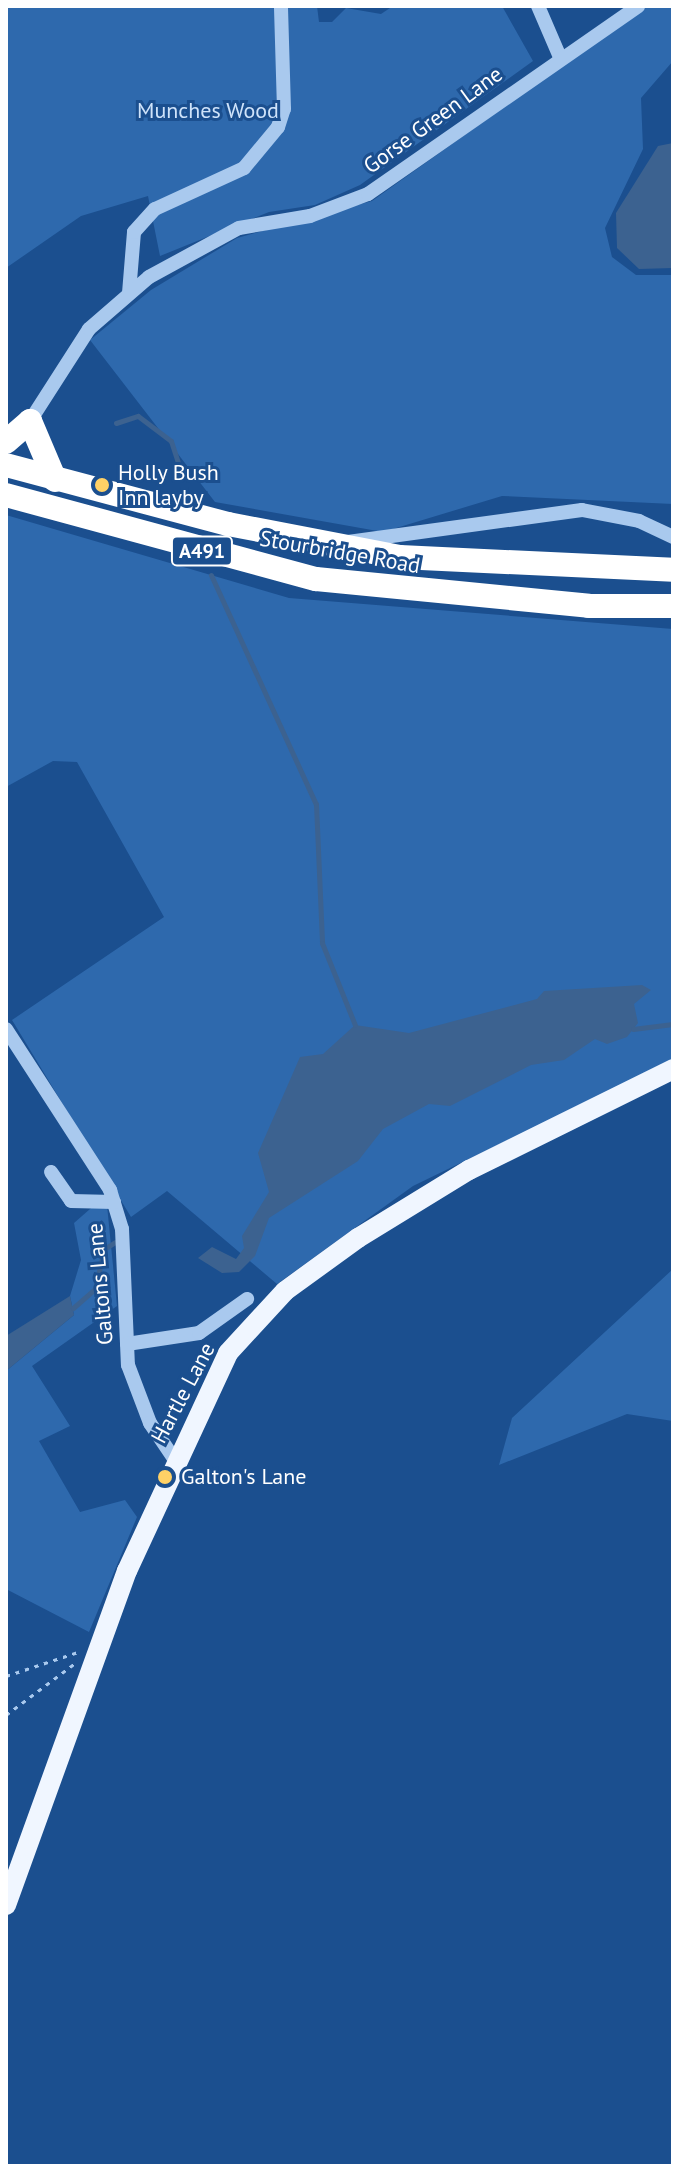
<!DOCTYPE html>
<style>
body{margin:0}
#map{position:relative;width:679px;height:2172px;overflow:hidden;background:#1b4f8f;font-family:"PT Sans",sans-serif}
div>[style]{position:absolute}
.green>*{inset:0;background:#2e69ad}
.water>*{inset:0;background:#3c6290}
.stream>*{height:5px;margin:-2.5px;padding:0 2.5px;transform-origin:2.5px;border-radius:2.5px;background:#3c6290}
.path>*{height:3px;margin-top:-1.5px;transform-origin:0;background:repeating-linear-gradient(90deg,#a9c9ee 0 4px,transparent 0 10px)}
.minor>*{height:14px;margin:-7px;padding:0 7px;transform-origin:7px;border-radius:7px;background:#a9c9ee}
.major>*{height:20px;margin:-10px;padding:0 10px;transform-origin:10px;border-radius:10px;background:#f0f6ff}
.highway>*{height:24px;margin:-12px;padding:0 12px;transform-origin:12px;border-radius:12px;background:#fff}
.dots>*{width:22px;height:22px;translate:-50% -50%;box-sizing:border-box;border:4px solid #1b4f8f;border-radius:50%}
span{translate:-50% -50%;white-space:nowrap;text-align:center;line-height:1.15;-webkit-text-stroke:6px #1b4f8f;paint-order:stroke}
.shield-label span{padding:2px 6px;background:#1b4f8f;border:2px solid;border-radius:6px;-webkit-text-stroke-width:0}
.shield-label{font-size:20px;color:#fff;font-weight:700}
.park-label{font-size:22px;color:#cfe3fa}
.street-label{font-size:22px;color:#fff}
.poi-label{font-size:22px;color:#fff}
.left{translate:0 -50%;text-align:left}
.frame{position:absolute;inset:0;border:8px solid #fff;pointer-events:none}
</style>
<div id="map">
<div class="green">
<i style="clip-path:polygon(6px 6px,317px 6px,319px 22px,332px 22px,346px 8px,381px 14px,393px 6px,502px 6px,533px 61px,360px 185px,315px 205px,269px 212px,160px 256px,148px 196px,81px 216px,6px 268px)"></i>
<i style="clip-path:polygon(646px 6px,673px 6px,673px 61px,641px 98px,643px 149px,605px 228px,612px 257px,636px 275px,673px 275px,673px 504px,502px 496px,383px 532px,215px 502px,90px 340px,151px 290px,237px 238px,372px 201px)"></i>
<i style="clip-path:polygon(6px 515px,289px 598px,673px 629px,673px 1060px,413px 1186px,277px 1284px,167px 1191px,131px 1217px,12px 1020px,164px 917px,77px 762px,53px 761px,6px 787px)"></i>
<i style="clip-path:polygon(106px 1195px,117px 1306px,32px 1366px,70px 1426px,39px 1441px,80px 1512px,125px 1500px,137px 1517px,89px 1632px,6px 1589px,6px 1371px,74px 1315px,70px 1296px,81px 1260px,74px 1223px)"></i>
<i style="clip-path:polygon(673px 1269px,673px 1421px,627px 1414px,499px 1465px,512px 1418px)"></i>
</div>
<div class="water">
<i style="clip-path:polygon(673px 143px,673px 268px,639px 269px,617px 248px,616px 213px,658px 146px)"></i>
<i style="clip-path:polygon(642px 985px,651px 990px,634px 1004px,638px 1023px,627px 1037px,607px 1044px,595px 1039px,564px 1060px,531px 1065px,450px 1106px,429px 1104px,383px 1129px,358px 1161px,269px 1218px,255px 1256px,239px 1272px,222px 1273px,198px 1258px,212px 1247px,236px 1259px,244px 1248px,242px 1236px,269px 1192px,258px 1153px,300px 1057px,323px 1054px,355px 1025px,409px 1033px,537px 999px,544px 991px)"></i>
<i style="clip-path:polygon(70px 1296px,74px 1315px,6px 1371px,6px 1336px)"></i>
</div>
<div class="stream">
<i style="left:116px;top:423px;width:23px;rotate:-18deg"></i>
<i style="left:138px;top:416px;width:41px;rotate:37.1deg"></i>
<i style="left:171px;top:441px;width:36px;rotate:72deg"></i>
<i style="left:211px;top:575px;width:252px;rotate:65.4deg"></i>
<i style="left:316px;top:804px;width:139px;rotate:87.5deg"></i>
<i style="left:322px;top:943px;width:88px;rotate:68.1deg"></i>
<i style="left:633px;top:1029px;width:40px;rotate:-7.1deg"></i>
<i style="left:73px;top:1308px;width:29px;rotate:-41deg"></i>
<i style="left:95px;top:1289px;width:41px;rotate:-77.3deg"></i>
<i style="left:104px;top:1249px;width:13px;rotate:-32deg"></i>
</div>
<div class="path">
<i style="left:6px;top:1676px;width:76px;rotate:-18.4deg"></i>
<i style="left:6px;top:1715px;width:85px;rotate:-36.9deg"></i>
</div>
<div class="minor">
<i style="left:538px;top:6px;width:56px;rotate:66.7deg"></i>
<i style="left:129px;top:293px;width:61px;rotate:-85.3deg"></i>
<i style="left:134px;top:232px;width:31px;rotate:-48deg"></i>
<i style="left:155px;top:209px;width:98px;rotate:-24.7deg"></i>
<i style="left:244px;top:168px;width:53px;rotate:-50.3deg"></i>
<i style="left:278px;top:127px;width:19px;rotate:-72deg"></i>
<i style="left:284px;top:109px;width:103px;rotate:-91.7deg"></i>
<i style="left:30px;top:421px;width:109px;rotate:-57.3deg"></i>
<i style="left:89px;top:329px;width:79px;rotate:-40.9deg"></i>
<i style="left:149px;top:277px;width:102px;rotate:-28.6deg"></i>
<i style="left:239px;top:228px;width:72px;rotate:-9.6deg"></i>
<i style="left:310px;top:216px;width:62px;rotate:-20.8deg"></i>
<i style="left:368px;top:194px;width:329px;rotate:-34.8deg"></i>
<i style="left:348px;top:542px;width:236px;rotate:-7.8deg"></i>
<i style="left:582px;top:510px;width:58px;rotate:10.9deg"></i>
<i style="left:639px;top:521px;width:38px;rotate:25deg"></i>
<i style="left:6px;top:1029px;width:192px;rotate:57.1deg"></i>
<i style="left:110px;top:1190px;width:41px;rotate:72.9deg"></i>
<i style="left:122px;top:1229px;width:136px;rotate:87.5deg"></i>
<i style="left:128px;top:1365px;width:62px;rotate:69.2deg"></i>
<i style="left:150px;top:1423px;width:45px;rotate:56deg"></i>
<i style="left:51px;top:1172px;width:35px;rotate:55deg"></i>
<i style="left:71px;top:1201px;width:43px;rotate:1.3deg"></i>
<i style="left:127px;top:1344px;width:73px;rotate:-8.7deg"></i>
<i style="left:199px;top:1333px;width:59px;rotate:-35.3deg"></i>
</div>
<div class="major">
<i style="left:6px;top:1905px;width:355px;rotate:-70.1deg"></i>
<i style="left:127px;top:1571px;width:240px;rotate:-65.1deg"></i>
<i style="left:228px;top:1353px;width:84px;rotate:-47.4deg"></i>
<i style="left:285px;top:1291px;width:90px;rotate:-36deg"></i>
<i style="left:358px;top:1238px;width:130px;rotate:-31.5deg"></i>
<i style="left:469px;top:1170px;width:228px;rotate:-26.3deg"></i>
</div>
<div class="highway">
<i style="left:30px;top:421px;width:64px;rotate:67deg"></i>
<i style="left:6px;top:442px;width:32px;rotate:-41deg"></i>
<i style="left:6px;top:465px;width:230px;rotate:14.9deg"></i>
<i style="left:228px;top:524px;width:175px;rotate:10.9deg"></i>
<i style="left:400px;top:557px;width:273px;rotate:2.7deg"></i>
<i style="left:6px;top:495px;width:321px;rotate:15.2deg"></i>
<i style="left:316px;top:579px;width:274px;rotate:5.6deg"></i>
<i style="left:589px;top:606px;width:84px"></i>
</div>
<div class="dots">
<i style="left:102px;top:485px;background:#ffd166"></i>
<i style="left:165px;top:1477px;background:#ffd166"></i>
</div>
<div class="shield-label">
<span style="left:202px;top:551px">A491</span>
</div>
<div class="park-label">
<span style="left:208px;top:111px">Munches Wood</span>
</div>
<div class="street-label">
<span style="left:433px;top:120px;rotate:-36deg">Gorse Green Lane</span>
<span style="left:340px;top:552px;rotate:10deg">Stourbridge Road</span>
<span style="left:100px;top:1284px;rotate:-95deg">Galtons Lane</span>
<span style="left:183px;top:1393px;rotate:-62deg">Hartle Lane</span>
</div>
<div class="poi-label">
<span class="left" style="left:118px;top:485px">Holly Bush<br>Inn layby</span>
<span class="left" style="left:181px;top:1477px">Galton's Lane</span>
</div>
<div class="frame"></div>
</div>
